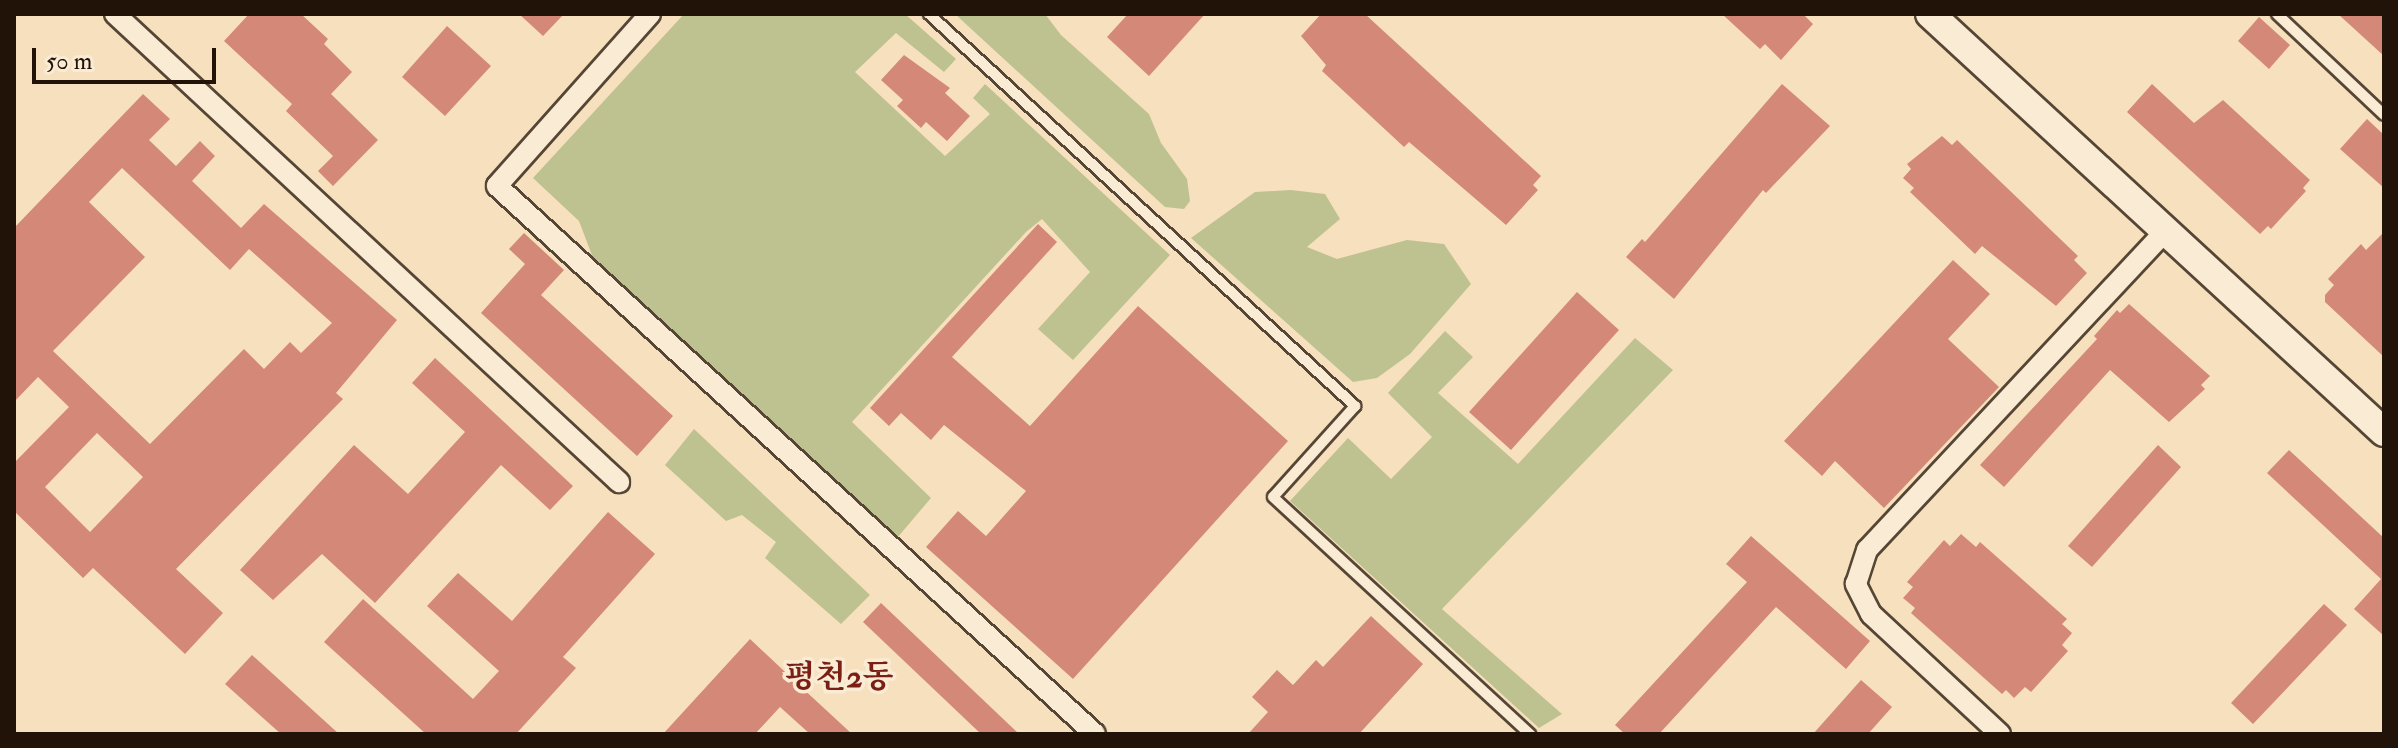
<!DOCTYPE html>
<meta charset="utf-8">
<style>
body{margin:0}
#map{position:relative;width:2398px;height:748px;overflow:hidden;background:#f7e0bd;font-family:"IM FELL Double Pica","Noto Serif KR",serif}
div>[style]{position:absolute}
.green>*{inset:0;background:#bec290}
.building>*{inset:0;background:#d48978}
.roads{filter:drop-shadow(2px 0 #564635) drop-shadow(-2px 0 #564635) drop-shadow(0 2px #564635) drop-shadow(0 -2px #564635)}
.lane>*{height:10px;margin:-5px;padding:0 5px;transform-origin:5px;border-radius:5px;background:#faebd4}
.street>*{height:20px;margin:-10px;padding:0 10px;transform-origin:10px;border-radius:10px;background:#faebd4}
.secondary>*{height:28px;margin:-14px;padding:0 14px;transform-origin:14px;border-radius:14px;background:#faebd4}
span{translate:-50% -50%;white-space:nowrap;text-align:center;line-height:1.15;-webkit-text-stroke:7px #faebd4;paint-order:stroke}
.quarter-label{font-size:32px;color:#7a1f14;font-weight:700}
.frame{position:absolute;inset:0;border:16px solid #211308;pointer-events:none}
.scale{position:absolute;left:32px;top:48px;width:184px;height:36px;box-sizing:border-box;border:4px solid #211308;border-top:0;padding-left:10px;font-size:24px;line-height:28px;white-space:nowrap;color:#211308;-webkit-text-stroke:6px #faebd4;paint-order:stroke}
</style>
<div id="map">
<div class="green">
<i style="clip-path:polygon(684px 14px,905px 14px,956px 59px,944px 72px,896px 33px,855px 72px,945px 156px,990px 114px,973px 98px,985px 84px,1170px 255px,1073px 360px,1038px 329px,1090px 272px,1042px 219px,1026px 232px,852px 422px,931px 498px,897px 538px,593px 258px,579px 221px,533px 178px)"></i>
<i style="clip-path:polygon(955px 14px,1045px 14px,1061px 35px,1149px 114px,1161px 143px,1187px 179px,1190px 201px,1184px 209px,1165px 207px)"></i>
<i style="clip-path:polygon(1291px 190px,1325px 194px,1340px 219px,1307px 247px,1337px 259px,1407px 240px,1444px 244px,1471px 284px,1410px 354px,1377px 378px,1353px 382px,1191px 238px,1255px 192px)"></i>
<i style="clip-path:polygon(1445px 331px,1473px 357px,1438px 393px,1518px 464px,1635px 338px,1673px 370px,1442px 609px,1562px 714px,1539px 728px,1290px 501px,1348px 438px,1391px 479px,1432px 437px,1388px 393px)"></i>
<i style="clip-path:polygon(694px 429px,870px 595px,841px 624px,765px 558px,776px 542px,742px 515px,726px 521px,665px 465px)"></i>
</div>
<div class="building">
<i style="clip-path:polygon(249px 14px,301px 14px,328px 39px,324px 44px,352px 72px,331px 94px,378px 140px,333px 186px,318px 171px,333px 156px,286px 111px,292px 104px,224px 41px)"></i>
<i style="clip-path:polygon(519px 14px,564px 14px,543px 36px)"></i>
<i style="clip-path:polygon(1128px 14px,1205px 14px,1149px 76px,1107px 37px)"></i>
<i style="clip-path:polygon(1321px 14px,1365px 14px,1541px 176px,1533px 185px,1538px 190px,1506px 225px,1409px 142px,1404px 147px,1322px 71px,1326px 65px,1301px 36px)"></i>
<i style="clip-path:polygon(1722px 14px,1803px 14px,1813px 24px,1781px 60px,1765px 44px,1760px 49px)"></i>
<i style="clip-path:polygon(2338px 14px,2384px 14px,2384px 56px)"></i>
<i style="clip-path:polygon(2259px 17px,2290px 45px,2269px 69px,2238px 41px)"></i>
<i style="clip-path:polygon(447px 26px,491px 66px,445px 116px,402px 77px)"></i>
<i style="clip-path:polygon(904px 55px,950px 88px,945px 93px,970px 116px,947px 141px,926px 122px,921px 128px,897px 106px,903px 100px,881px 80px)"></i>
<i style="clip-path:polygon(1782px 84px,1830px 126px,1766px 193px,1763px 190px,1674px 299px,1626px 257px,1642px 239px,1645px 242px)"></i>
<i style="clip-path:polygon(2152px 84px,2194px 123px,2223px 100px,2310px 180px,2303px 188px,2306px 191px,2271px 229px,2268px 226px,2260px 234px,2127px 112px)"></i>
<i style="clip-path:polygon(evenodd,143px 94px,170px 119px,149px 140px,176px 166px,200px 141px,215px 156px,192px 181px,241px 228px,264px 204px,397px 320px,336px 393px,343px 399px,176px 569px,223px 613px,185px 654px,93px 568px,83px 578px,14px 511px,14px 463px,69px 407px,38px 377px,14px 402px,14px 228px,143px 94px,122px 168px,230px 270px,249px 249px,332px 323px,301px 353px,290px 342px,264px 369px,244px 349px,150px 444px,53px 351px,145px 257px,89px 202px,122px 168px,143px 94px,97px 433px,143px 477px,90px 532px,45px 487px,97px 433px)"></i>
<i style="clip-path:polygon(2367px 119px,2384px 135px,2384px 188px,2340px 149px)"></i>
<i style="clip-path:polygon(1942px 136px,1952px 145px,1957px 140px,2078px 256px,2074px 260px,2087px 273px,2056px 306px,1982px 246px,1975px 254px,1910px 192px,1914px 188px,1903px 178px,1911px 169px,1907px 164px)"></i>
<i style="clip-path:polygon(1038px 224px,1057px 242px,952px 357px,1030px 426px,1138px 306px,1288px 441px,1073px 679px,926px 547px,958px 511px,986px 536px,1026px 491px,944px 425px,931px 440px,901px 413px,889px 426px,870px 408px)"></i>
<i style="clip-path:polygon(2384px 232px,2384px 357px,2325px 302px,2325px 295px,2334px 285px,2328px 279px,2361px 244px,2366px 250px)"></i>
<i style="clip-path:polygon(524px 233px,564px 270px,541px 295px,673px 416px,637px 456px,481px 313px,525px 264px,509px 249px)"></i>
<i style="clip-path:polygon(1953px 260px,1990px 294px,1948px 339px,1999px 387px,1884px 508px,1835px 461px,1822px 476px,1784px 441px)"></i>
<i style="clip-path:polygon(1577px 292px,1619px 330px,1511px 450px,1469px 412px)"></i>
<i style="clip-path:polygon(2129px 304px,2210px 376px,2201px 385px,2205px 389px,2169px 422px,2110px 370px,2004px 487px,1980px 465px,2097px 339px,2094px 336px,2117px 310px,2120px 313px)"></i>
<i style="clip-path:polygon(435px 358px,573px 486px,550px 510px,501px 465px,375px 603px,322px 554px,273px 600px,240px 570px,354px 445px,408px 494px,465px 432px,412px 383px)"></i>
<i style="clip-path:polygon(2158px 445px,2181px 467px,2092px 567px,2068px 546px)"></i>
<i style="clip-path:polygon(2289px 450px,2384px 538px,2384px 636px,2354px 609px,2381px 579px,2267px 473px)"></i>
<i style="clip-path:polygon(608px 512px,655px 554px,563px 657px,576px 668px,516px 734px,426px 734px,324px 642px,363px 599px,473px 699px,499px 671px,427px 606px,458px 573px,512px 621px)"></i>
<i style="clip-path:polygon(1961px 534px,1976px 547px,1980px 542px,2067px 619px,2062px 624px,2072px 633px,2062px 645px,2068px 651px,2031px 692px,2025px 687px,2014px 698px,2006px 690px,2002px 694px,1911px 613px,1915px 608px,1903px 598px,1913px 587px,1907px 582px,1944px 540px,1950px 546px)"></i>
<i style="clip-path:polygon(1751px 536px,1870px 641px,1846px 669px,1776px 607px,1659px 734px,1625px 734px,1615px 725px,1747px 582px,1726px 564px)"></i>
<i style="clip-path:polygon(881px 603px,1019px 734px,981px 734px,863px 622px)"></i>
<i style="clip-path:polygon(2324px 604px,2347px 625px,2253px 724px,2231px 703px)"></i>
<i style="clip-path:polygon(1371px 616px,1423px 664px,1359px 734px,1248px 734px,1268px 712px,1252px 697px,1277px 670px,1293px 685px,1316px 660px,1323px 667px)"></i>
<i style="clip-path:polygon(750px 639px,799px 685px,852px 734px,810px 734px,780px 707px,755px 734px,663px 734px)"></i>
<i style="clip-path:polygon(252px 655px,339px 734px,281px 734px,225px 684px)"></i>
<i style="clip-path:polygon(1861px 680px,1892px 707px,1868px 734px,1813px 734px)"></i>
</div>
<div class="roads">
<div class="lane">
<i style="left:929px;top:14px;width:579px;rotate:42.62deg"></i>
<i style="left:1355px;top:406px;width:122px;rotate:132deg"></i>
<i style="left:1273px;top:497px;width:350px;rotate:42.7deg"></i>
<i style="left:2277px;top:14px;width:147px;rotate:43.3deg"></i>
</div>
<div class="street">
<i style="left:115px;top:14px;width:688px;rotate:42.88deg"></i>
<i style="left:650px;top:14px;width:230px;rotate:131.7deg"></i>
<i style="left:497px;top:186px;width:811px;rotate:42.5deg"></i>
<i style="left:2000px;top:734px;width:176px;rotate:-137.1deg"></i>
<i style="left:1871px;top:614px;width:34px;rotate:-117deg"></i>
<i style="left:1856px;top:584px;width:36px;rotate:-72deg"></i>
<i style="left:1867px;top:550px;width:437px;rotate:-46.9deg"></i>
</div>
<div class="secondary">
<i style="left:1930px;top:14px;width:617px;rotate:42.64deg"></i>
</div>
</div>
<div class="quarter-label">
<span style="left:839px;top:677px">평천2동</span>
</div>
<div class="frame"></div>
<div class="scale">50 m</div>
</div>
